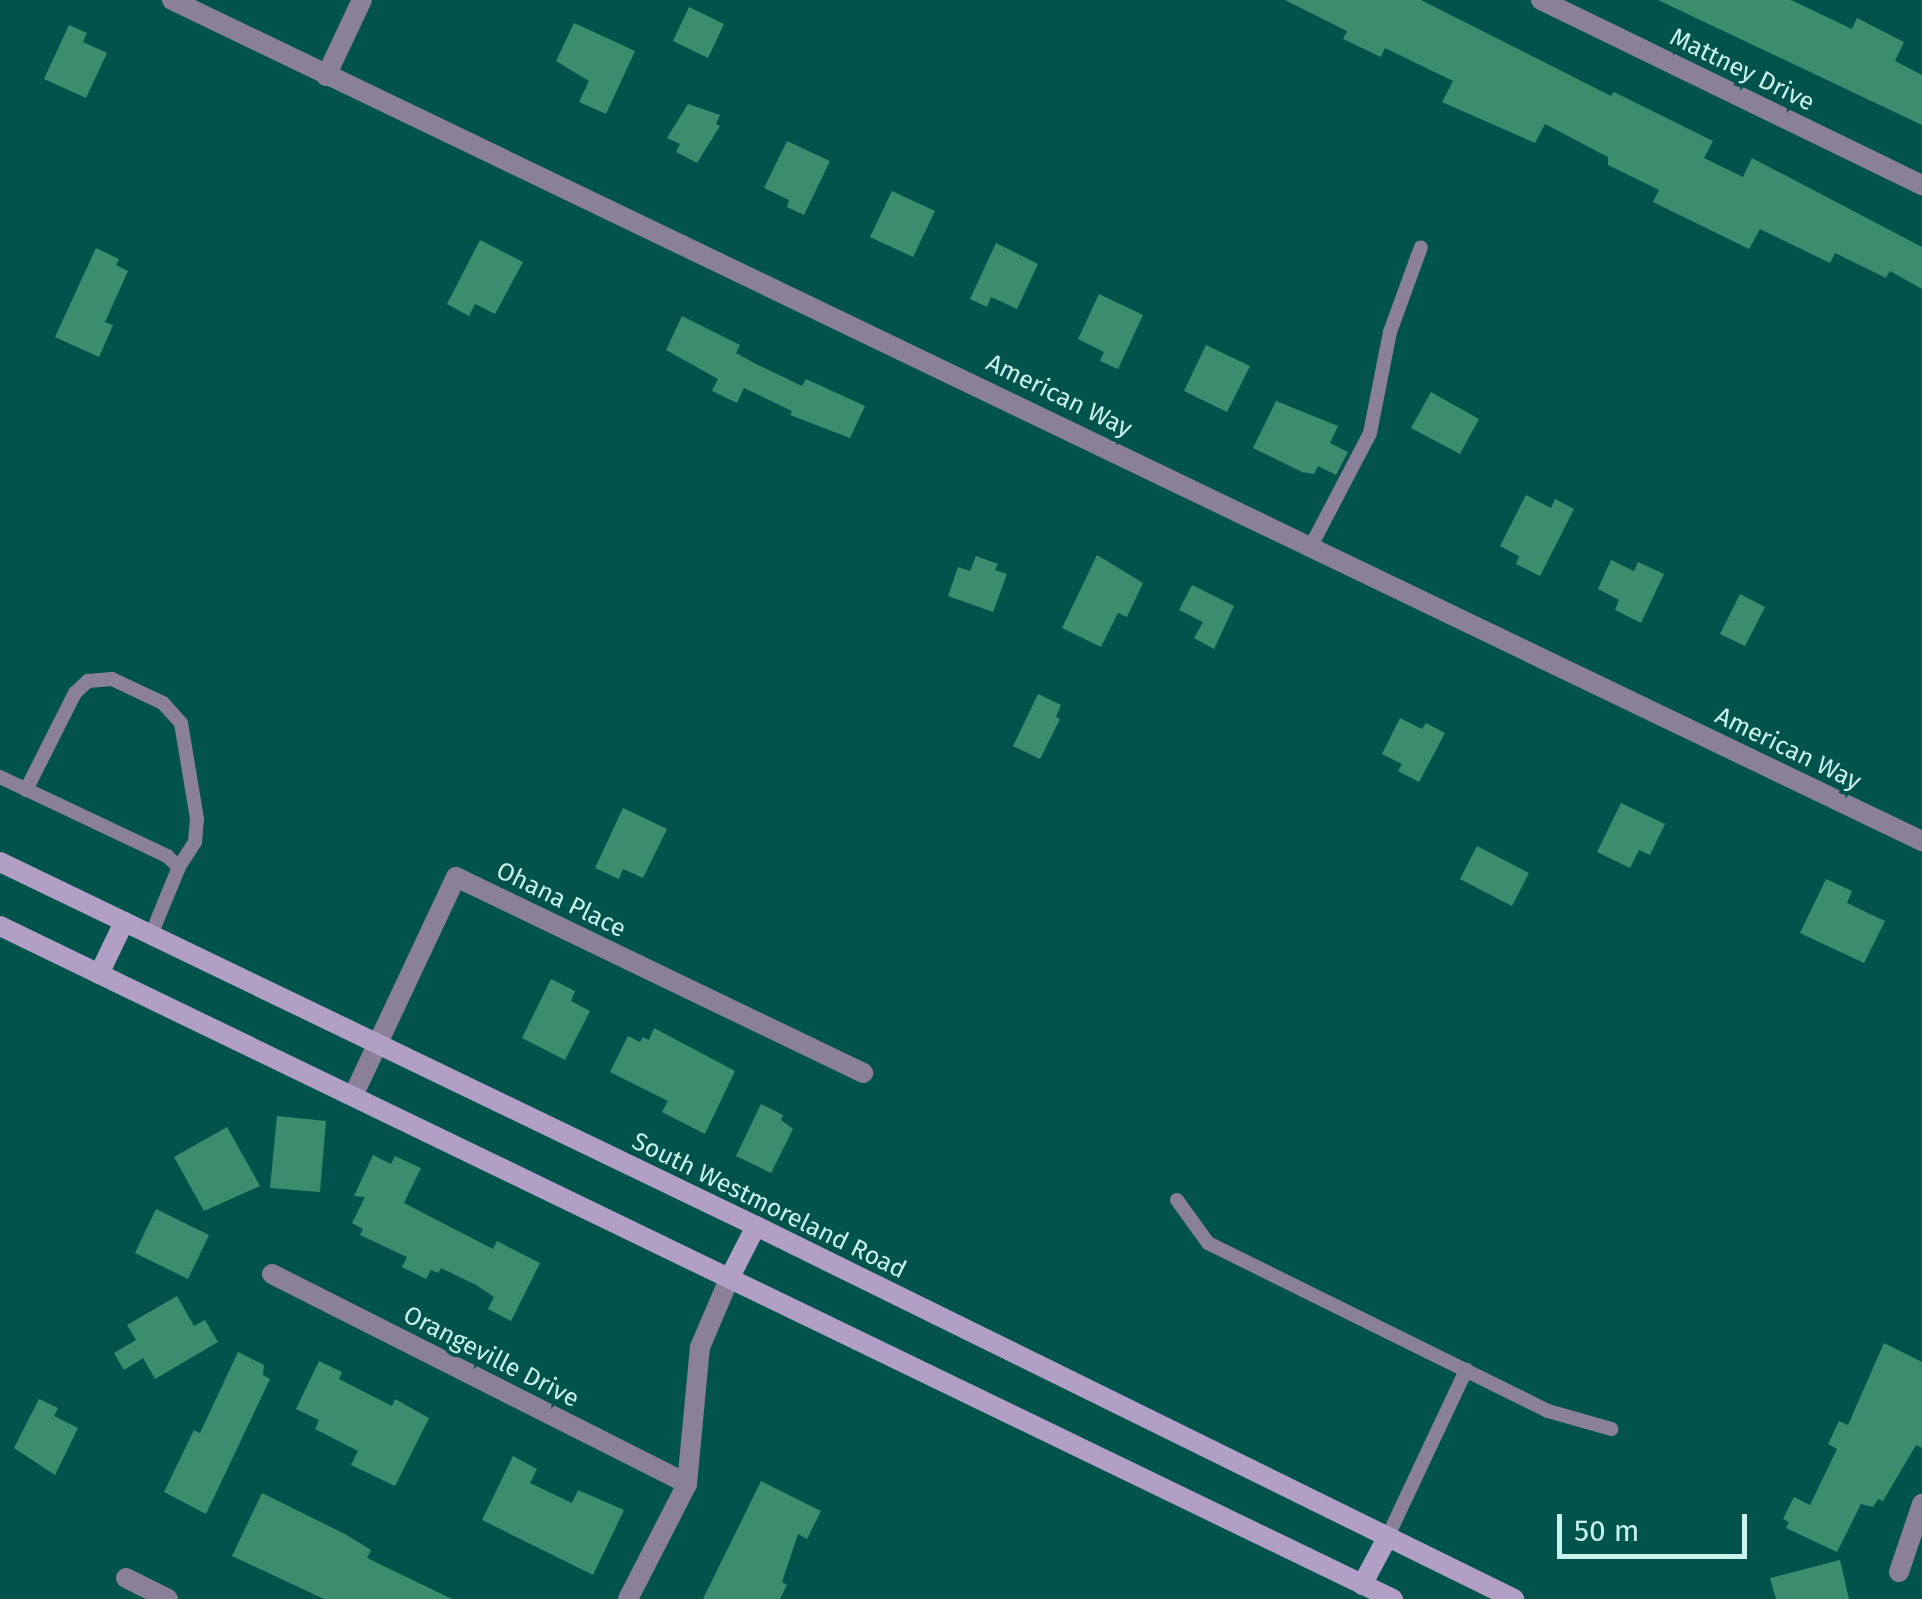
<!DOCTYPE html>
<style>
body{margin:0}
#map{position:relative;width:1922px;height:1599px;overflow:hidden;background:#03534d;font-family:"Fira Sans",sans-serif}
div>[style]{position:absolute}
.building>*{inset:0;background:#3c8d6e}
.lane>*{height:14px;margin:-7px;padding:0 7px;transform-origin:7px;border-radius:7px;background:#8b8099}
.street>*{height:20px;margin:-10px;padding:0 10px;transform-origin:10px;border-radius:10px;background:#8b8099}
.secondary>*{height:20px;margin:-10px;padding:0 10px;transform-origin:10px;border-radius:10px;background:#b19fc6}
span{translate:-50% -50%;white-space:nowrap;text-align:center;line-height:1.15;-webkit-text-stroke:8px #03534d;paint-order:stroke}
.street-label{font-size:25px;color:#c9f3ec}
.scale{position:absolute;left:1557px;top:1514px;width:190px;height:45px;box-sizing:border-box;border:5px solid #c9f3ec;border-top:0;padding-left:12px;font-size:30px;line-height:35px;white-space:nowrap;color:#c9f3ec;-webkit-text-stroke:8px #03534d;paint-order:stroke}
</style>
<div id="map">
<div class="building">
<i style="clip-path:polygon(1285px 0,1421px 0,1611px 96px,1614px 92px,1713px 141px,1704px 158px,1743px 177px,1752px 158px,1922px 247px,1922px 289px,1890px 271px,1886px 278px,1835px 253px,1830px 263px,1760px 229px,1749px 249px,1653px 202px,1659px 190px,1608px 165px,1608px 157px,1545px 124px,1535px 143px,1442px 102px,1453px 81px,1385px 48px,1381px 57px,1343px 39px,1347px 31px)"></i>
<i style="clip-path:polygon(1658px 0,1791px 0,1852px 29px,1857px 18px,1904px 42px,1895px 61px,1922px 75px,1922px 125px)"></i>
<i style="clip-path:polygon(689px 7px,724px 24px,708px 58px,673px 41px)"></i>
<i style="clip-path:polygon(574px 23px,635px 51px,606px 114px,579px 102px,589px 81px,556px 61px)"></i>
<i style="clip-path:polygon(69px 25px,87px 33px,83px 42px,107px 53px,86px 98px,44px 79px)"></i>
<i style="clip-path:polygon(688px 104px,720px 115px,716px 124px,720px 126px,697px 163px,676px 152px,680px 144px,667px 138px)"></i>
<i style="clip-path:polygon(787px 141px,830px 161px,804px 215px,787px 207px,789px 200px,764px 188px)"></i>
<i style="clip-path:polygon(892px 191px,935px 211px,913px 257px,870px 237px)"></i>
<i style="clip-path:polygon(480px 240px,523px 262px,495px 314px,475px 304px,469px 316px,447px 304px)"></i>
<i style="clip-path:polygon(996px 243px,1038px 264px,1017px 309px,991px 297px,987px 307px,970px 299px)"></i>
<i style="clip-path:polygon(96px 248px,119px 259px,116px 265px,128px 271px,105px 322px,113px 325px,99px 357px,55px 337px)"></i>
<i style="clip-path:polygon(1099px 294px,1143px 315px,1118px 369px,1100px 361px,1104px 352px,1078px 339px)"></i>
<i style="clip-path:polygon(682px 316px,740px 345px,736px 353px,756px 364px,802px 386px,806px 379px,865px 406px,850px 438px,790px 415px,792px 411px,744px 388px,737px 403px,712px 391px,718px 379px,666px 350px)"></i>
<i style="clip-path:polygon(1206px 345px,1250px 366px,1227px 412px,1184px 391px)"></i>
<i style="clip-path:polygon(1431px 392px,1479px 419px,1460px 454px,1411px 428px)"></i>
<i style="clip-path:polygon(1276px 401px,1338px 426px,1330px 443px,1348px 452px,1336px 475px,1318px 466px,1314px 474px,1302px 472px,1253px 448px)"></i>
<i style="clip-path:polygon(1526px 495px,1551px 508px,1555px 499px,1574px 509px,1540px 576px,1516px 564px,1519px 556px,1500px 546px)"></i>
<i style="clip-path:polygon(1097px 555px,1143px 583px,1127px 617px,1118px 613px,1101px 647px,1062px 628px)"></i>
<i style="clip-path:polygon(976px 556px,998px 564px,995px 570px,1007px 574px,993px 612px,948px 596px,958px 567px,970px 571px)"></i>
<i style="clip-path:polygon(1611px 560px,1634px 571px,1638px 562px,1664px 574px,1641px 623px,1615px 610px,1619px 600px,1598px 589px)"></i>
<i style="clip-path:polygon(1192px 585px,1234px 606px,1214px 649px,1194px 638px,1203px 622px,1179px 610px)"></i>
<i style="clip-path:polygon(1740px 594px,1765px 607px,1745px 646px,1720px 634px)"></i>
<i style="clip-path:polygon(1038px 694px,1061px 705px,1056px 717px,1060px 719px,1040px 759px,1013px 746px)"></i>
<i style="clip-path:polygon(1400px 718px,1422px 729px,1426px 723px,1445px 733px,1419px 782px,1398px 771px,1402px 764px,1382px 754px)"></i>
<i style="clip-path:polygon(1621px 803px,1665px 824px,1650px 855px,1639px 850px,1630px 868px,1597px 852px)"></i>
<i style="clip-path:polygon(623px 808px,667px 829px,643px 878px,623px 869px,619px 879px,595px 868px)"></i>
<i style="clip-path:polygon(1477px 846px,1529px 873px,1512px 906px,1460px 879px)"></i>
<i style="clip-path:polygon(1826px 879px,1852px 891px,1847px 903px,1885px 921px,1864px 963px,1800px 933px)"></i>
<i style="clip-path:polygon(551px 979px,575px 991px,571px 1001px,590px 1011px,565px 1060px,522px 1038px)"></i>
<i style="clip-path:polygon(654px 1028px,735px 1071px,705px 1134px,662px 1112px,668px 1101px,610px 1072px,628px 1036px,640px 1042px,643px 1037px,649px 1040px)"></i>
<i style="clip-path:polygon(761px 1104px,783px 1115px,781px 1120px,793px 1129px,771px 1173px,736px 1156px)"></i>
<i style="clip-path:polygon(277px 1116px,326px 1121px,320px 1192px,270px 1188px)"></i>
<i style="clip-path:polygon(227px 1127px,260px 1186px,204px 1211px,174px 1157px)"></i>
<i style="clip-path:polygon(373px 1155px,391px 1164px,395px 1156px,421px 1168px,404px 1203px,493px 1249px,497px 1241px,540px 1263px,511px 1321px,488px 1309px,494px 1297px,476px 1285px,441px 1268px,438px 1273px,431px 1270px,426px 1279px,402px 1267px,407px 1257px,360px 1235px,363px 1229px,352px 1223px,365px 1197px,354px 1196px)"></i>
<i style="clip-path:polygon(156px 1209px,209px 1235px,188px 1279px,135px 1253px)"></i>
<i style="clip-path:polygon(177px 1296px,194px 1326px,205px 1320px,218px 1342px,155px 1379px,143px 1358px,124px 1370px,114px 1353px,136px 1340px,127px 1325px)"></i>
<i style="clip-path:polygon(1884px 1343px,1922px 1362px,1922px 1448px,1916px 1445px,1883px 1501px,1878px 1499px,1873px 1507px,1861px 1504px,1837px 1552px,1786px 1528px,1789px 1522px,1783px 1519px,1794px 1497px,1810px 1505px,1837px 1449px,1828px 1444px,1839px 1421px,1848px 1425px)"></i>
<i style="clip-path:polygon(238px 1352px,264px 1365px,263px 1375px,270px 1379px,206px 1514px,164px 1492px,194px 1430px,200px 1433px)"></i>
<i style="clip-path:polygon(319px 1361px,342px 1372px,339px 1379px,392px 1406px,395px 1399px,429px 1418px,395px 1486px,351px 1465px,358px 1451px,315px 1429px,319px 1420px,296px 1409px)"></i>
<i style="clip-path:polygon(39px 1399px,58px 1408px,54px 1416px,78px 1428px,55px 1475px,14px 1448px)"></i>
<i style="clip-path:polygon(513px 1456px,537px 1469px,530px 1483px,572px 1503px,578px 1490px,624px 1510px,593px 1575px,482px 1520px)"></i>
<i style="clip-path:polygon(761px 1481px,821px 1511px,807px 1539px,798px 1534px,782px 1582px,787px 1585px,780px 1599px,703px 1599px)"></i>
<i style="clip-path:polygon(262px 1493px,345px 1534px,371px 1550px,367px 1558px,452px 1599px,324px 1599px,232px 1556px)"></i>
<i style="clip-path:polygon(1840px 1560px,1849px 1599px,1776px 1599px,1770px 1578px)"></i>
</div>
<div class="lane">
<i style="left:1311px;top:546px;width:127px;rotate:-62.4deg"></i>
<i style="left:1370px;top:433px;width:103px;rotate:-78.8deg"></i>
<i style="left:1390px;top:332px;width:90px;rotate:-70deg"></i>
<i style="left:0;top:777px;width:185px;rotate:25.3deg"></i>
<i style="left:167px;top:856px;width:16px;rotate:43deg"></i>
<i style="left:179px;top:867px;width:74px;rotate:112.4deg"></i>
<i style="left:26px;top:790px;width:109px;rotate:-63.2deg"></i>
<i style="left:75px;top:693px;width:18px;rotate:-43deg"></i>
<i style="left:88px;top:681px;width:24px;rotate:-5deg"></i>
<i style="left:112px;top:679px;width:56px;rotate:25.2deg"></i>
<i style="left:163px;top:703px;width:27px;rotate:48deg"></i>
<i style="left:181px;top:723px;width:97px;rotate:80.5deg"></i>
<i style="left:197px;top:819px;width:23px;rotate:95deg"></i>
<i style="left:195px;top:842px;width:30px;rotate:123deg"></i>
<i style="left:1177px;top:1200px;width:53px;rotate:54.2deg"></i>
<i style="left:1208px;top:1243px;width:379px;rotate:26.3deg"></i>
<i style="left:1548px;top:1411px;width:66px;rotate:15.9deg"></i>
<i style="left:1387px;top:1538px;width:186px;rotate:-64.8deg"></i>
</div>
<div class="street">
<i style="left:172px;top:0;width:1942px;rotate:25.67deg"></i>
<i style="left:1541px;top:0;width:424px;rotate:25.9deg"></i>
<i style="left:326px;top:76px;width:84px;rotate:-64.7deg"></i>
<i style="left:353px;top:1096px;width:242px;rotate:-64.8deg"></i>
<i style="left:456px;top:877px;width:452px;rotate:25.7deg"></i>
<i style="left:272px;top:1274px;width:465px;rotate:26.8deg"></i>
<i style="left:1899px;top:1572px;width:72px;rotate:-71.3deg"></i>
<i style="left:126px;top:1578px;width:47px;rotate:26.6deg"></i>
<i style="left:628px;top:1599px;width:129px;rotate:-62.8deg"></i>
<i style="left:687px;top:1484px;width:138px;rotate:-84.6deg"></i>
<i style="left:700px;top:1347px;width:76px;rotate:-66.8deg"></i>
</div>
<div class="secondary">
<i style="left:0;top:862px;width:839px;rotate:25.71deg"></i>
<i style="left:756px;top:1226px;width:845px;rotate:26.2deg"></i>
<i style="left:0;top:926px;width:1547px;rotate:25.79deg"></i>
<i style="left:99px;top:974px;width:58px;rotate:-64.3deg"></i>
<i style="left:730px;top:1277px;width:57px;rotate:-63deg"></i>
<i style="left:1362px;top:1585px;width:53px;rotate:-62deg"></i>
</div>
<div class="street-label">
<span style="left:1742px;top:70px;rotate:26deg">Mattney Drive</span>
<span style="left:1059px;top:396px;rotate:26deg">American Way</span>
<span style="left:1788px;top:749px;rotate:26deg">American Way</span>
<span style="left:561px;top:900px;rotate:26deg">Ohana Place</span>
<span style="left:769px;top:1206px;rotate:26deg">South Westmoreland Road</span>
<span style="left:491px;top:1357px;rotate:27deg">Orangeville Drive</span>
</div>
<div class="scale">50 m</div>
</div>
